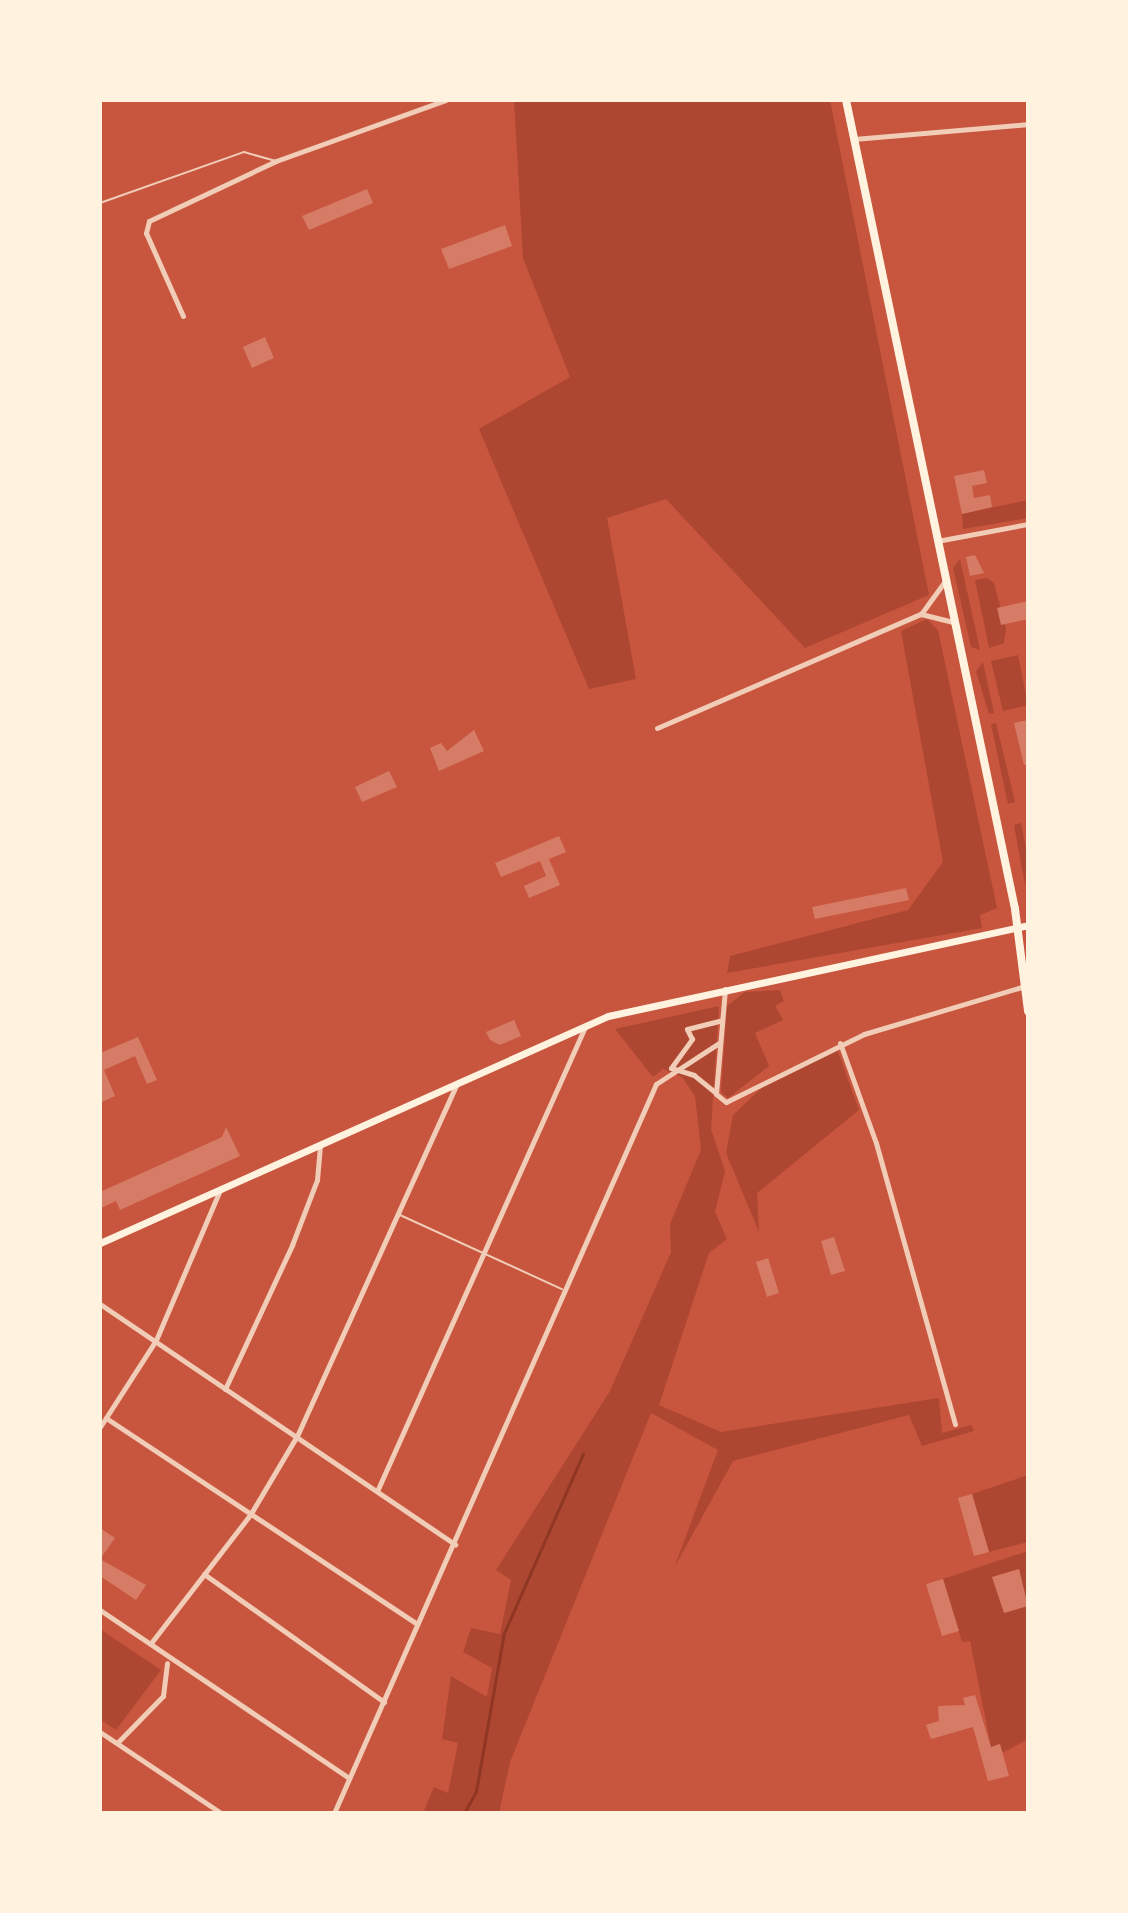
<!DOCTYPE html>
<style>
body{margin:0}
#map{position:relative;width:1128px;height:1913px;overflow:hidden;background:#c8553d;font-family:"DejaVu Sans",sans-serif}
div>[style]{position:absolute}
.green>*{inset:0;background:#ae4732}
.stream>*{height:3px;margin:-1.5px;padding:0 1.5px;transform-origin:1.5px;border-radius:1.5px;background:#8f3625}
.building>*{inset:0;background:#d67c66}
.service>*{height:2px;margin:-1px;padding:0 1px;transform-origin:1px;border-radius:1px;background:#f1ccb7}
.minor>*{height:5px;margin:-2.5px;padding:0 2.5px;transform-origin:2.5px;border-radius:2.5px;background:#f1ccb7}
.secondary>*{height:7px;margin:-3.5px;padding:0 3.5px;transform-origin:3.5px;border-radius:3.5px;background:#fff3e0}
.primary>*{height:8px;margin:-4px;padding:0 4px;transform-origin:4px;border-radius:4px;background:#fff3e0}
span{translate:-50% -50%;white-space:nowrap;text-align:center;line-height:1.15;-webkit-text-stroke:6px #fff3e0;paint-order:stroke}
.frame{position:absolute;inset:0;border:102px solid #fff3e0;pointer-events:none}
</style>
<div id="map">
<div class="green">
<i style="clip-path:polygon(514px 100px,830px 100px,929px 595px,805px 648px,666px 499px,607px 518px,636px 679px,589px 689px,479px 429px,570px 377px,523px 258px)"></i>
<i style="clip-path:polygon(1028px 500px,1028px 518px,963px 529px,962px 514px)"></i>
<i style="clip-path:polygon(960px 559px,980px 650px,971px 647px,953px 568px)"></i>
<i style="clip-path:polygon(987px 578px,994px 583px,1006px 629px,1004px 643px,989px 648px,975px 580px)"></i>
<i style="clip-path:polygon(927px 619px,938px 630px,997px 908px,980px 915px,982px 928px,727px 973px,730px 956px,908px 910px,943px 862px,901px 631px)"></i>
<i style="clip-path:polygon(1018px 655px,1028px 705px,1003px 711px,991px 661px)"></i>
<i style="clip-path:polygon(983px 662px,994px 713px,989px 714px,976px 671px)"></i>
<i style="clip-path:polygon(996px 723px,1015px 802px,1008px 804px,991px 724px)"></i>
<i style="clip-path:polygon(1021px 823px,1028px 859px,1025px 885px,1014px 825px)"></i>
<i style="clip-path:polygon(780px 990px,784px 1001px,775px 1006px,783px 1020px,755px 1033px,769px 1066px,728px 1098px,721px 1092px,727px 1006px,745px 992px)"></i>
<i style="clip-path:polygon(719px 1006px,711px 1129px,725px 1171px,715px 1212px,727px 1239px,709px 1253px,659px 1405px,721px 1432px,939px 1398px,942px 1433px,971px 1425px,974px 1431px,922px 1446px,909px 1415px,733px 1461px,674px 1568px,718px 1450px,651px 1413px,510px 1762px,499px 1813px,423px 1813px,434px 1787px,448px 1793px,458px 1743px,442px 1739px,451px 1676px,487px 1697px,492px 1668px,463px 1652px,471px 1628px,500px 1634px,511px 1580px,496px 1570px,610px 1391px,671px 1252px,670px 1224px,701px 1150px,695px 1096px,682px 1077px,663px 1069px,653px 1077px,615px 1029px)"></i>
<i style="clip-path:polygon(837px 1049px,859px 1110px,757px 1193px,759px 1232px,726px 1153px,733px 1115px,767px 1083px)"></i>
<i style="clip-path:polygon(1028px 1475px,1028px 1542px,989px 1552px,972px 1494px)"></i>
<i style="clip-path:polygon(1028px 1551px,1028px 1739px,1002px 1753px,999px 1744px,991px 1747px,970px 1641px,962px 1642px,943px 1579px)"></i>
<i style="clip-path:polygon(100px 1629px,161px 1670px,116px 1730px,100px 1719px)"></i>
</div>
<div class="stream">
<i style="left:464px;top:1813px;width:25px;rotate:-61deg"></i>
<i style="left:476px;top:1791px;width:160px;rotate:-80deg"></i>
<i style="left:504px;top:1633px;width:196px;rotate:-66.2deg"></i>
</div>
<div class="building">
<i style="clip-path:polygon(367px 189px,373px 203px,309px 230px,302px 216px)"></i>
<i style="clip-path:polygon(505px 225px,512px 246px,449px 269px,441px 249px)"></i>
<i style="clip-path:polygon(265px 337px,274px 358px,252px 368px,243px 347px)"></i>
<i style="clip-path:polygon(984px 470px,987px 483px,972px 486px,974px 498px,990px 495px,992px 507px,962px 514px,954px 476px)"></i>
<i style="clip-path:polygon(975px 555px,984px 573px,970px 576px,966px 557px)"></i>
<i style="clip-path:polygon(1028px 601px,1028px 619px,1001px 625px,997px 608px)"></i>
<i style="clip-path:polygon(1028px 720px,1028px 764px,1024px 765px,1014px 723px)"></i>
<i style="clip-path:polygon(474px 730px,484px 751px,439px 771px,430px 748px,441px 743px,447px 751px)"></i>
<i style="clip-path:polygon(389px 771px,397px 787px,362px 802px,355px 787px)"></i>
<i style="clip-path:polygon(559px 836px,566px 852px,549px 859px,560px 885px,529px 898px,524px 886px,546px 876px,540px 861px,501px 877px,495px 863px)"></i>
<i style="clip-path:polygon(906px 888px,909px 900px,815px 919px,812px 907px)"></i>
<i style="clip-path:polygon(514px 1020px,521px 1036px,500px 1045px,490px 1040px,486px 1032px)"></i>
<i style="clip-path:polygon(138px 1037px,157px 1080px,147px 1084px,135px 1056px,104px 1070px,115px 1096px,100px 1103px,100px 1053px)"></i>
<i style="clip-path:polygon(226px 1127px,240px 1156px,120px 1210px,116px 1201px,101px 1208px,100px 1192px,222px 1137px)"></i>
<i style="clip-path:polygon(834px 1237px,845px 1271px,831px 1275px,821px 1241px)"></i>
<i style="clip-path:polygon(768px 1258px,779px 1293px,767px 1297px,756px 1262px)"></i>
<i style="clip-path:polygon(972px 1494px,989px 1552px,974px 1556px,958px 1498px)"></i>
<i style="clip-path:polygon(100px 1528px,115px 1538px,100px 1559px,146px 1585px,136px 1600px,100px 1576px)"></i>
<i style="clip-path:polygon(1019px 1569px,1028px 1606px,1004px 1613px,992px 1577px)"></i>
<i style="clip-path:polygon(943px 1579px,959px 1631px,942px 1636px,926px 1584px)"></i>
<i style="clip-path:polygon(975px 1695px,991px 1747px,1000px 1744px,1009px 1776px,988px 1781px,973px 1727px,931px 1739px,926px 1725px,939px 1721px,938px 1706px,965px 1705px,963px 1698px)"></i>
</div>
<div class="service">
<i style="left:100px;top:203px;width:153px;rotate:-19.5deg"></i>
<i style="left:244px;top:152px;width:32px;rotate:16deg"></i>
<i style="left:400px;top:1215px;width:178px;rotate:24.6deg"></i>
</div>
<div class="minor">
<i style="left:854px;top:139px;width:175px;rotate:-4.9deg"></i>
<i style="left:183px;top:316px;width:91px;rotate:-114deg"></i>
<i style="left:146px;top:233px;width:12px;rotate:-76deg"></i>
<i style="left:149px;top:221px;width:140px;rotate:-25.3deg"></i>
<i style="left:276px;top:161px;width:180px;rotate:-19.8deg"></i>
<i style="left:937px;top:541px;width:93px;rotate:-10.6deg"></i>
<i style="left:945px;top:581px;width:41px;rotate:126deg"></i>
<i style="left:921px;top:614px;width:33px;rotate:14deg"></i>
<i style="left:657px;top:728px;width:288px;rotate:-23.4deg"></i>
<i style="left:725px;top:989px;width:105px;rotate:94.9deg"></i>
<i style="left:716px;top:1094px;width:13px;rotate:39deg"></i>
<i style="left:726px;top:1102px;width:154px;rotate:-26.2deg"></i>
<i style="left:864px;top:1034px;width:168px;rotate:-16.6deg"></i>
<i style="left:840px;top:1043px;width:106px;rotate:70.2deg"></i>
<i style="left:876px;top:1143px;width:292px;rotate:74.3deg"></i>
<i style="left:716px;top:1093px;width:28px;rotate:-141deg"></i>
<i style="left:694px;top:1075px;width:24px;rotate:-163deg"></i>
<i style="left:671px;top:1068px;width:36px;rotate:-54deg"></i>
<i style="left:692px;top:1039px;width:11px;rotate:-117deg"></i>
<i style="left:687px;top:1029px;width:36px;rotate:-14deg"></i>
<i style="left:100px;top:1304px;width:429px;rotate:34.1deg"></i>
<i style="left:225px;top:1389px;width:159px;rotate:-65deg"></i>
<i style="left:292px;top:1245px;width:70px;rotate:-69deg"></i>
<i style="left:317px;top:1180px;width:35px;rotate:-85deg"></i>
<i style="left:106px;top:1418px;width:373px;rotate:33.5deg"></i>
<i style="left:100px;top:1427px;width:103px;rotate:-57.2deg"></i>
<i style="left:156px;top:1340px;width:163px;rotate:-66.9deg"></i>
<i style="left:378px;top:1489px;width:506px;rotate:-65.87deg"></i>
<i style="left:204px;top:1574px;width:221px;rotate:35.4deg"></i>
<i style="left:100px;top:1610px;width:300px;rotate:34deg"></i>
<i style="left:151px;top:1643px;width:162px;rotate:-52.3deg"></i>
<i style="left:250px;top:1515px;width:92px;rotate:-59.3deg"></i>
<i style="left:297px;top:1436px;width:385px;rotate:-65.6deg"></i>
<i style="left:100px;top:1732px;width:146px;rotate:33.8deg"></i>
<i style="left:117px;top:1743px;width:66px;rotate:-45.6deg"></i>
<i style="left:163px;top:1696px;width:33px;rotate:-83deg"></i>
<i style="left:334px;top:1813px;width:797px;rotate:-66.17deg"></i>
<i style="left:656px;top:1084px;width:75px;rotate:-33.1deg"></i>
</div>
<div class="secondary">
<i style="left:100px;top:1243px;width:556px;rotate:-24.08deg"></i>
<i style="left:608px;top:1016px;width:430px;rotate:-12.2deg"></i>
</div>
<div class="primary">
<i style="left:846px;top:100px;width:826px;rotate:78.2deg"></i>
<i style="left:1015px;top:909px;width:103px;rotate:82.7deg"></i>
</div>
<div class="frame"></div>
</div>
